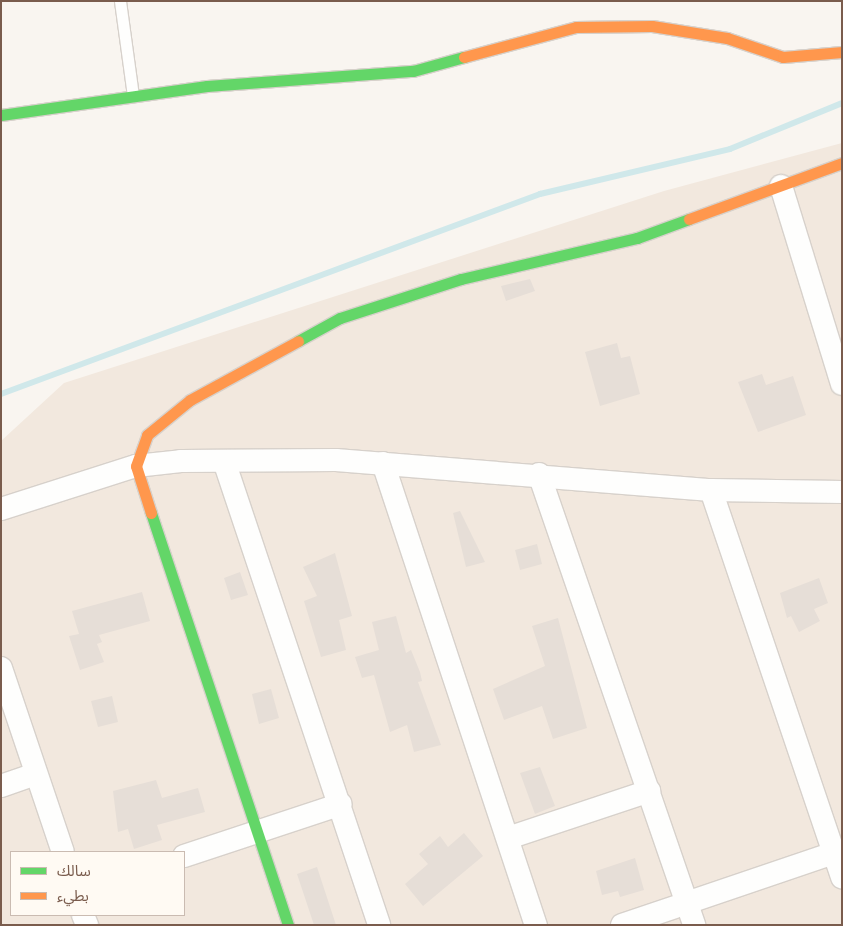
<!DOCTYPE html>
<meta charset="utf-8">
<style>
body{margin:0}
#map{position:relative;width:843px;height:926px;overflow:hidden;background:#f9f5f0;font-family:"Public Sans","Noto Sans Arabic",sans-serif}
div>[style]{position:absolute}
.residential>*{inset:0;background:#f2e8de}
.stream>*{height:6px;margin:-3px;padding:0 3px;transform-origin:3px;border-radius:3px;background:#d0e8ea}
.building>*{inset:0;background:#e6ded7}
.roads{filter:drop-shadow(1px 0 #d7d1cb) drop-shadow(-1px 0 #d7d1cb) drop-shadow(0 1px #d7d1cb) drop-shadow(0 -1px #d7d1cb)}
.lane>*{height:11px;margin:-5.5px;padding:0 5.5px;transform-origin:5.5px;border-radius:5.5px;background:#fefefd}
.street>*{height:22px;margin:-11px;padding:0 11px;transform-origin:11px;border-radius:11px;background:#fefefd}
.fast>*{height:11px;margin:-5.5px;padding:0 5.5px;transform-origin:5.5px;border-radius:5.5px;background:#63d668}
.slow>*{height:11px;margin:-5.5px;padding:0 5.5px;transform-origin:5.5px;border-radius:5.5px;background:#ff974d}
span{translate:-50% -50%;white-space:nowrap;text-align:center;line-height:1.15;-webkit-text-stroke:4.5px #fffaf3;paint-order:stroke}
.frame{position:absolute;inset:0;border:2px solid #7a5c4d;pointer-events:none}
.legend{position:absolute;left:10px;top:851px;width:175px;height:65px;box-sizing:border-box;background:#fffaf3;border:1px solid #cabbb1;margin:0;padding:6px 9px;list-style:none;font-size:15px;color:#7a5c4d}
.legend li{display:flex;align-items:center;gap:10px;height:25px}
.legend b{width:25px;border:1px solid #cabbb1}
</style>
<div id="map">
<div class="residential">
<i style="clip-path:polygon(evenodd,842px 143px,842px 925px,1px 925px,1px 441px,64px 383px,664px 191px,842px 143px,11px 852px,184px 852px,184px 915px,11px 915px,11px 852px)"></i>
</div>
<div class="stream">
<i style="left:1px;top:394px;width:575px;rotate:-20.36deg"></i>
<i style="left:540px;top:194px;width:195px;rotate:-13.3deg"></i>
<i style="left:730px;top:149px;width:121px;rotate:-22.3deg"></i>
</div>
<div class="building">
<i style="clip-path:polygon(530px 279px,535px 291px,506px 301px,501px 286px)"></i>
<i style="clip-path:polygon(617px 343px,621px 358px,630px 356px,640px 394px,600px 406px,585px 352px)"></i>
<i style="clip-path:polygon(762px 374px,766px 385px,793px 376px,806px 415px,758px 432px,738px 382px)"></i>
<i style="clip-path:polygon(460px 511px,485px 562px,466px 567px,453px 513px)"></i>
<i style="clip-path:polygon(537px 544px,542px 564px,520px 570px,515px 550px)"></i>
<i style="clip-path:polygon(335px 553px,352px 616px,339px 620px,346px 650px,321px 657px,304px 601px,317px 596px,303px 567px)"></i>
<i style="clip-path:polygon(240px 572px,248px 595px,231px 600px,224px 578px)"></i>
<i style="clip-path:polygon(819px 578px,828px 603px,814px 609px,820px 621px,799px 632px,791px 616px,787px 618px,780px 593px)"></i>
<i style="clip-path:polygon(142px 592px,150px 621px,99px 635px,102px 642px,97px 644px,104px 662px,80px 670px,69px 636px,79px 634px,72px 611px)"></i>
<i style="clip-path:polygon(396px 616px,406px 653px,411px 650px,420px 672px,422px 681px,418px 682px,441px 745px,414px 752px,407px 725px,390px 732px,374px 675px,362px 678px,355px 657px,379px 650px,372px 622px)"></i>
<i style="clip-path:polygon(558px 618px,587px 728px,553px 739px,542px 706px,504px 720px,493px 689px,545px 666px,532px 626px)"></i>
<i style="clip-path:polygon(271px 689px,279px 718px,259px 724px,252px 694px)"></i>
<i style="clip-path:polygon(112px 696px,118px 722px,98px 727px,91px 701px)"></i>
<i style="clip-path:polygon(540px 767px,555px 806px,535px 814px,520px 773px)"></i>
<i style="clip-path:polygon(156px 780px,162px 798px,198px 788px,205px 812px,157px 825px,162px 840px,134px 849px,128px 829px,118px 832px,113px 791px)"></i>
<i style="clip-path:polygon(464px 833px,483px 856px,423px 906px,405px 884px,428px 864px,419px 854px,440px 836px,448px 847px)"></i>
<i style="clip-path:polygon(635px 858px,644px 890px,620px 897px,618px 891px,602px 895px,596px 871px)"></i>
<i style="clip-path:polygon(317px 867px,336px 925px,314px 925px,297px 874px)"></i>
</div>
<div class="roads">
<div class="lane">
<i style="left:120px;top:1px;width:96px;rotate:82.2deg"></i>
</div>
<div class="street">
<i style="left:781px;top:186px;width:207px;rotate:72.9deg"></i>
<i style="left:224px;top:461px;width:489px;rotate:71.5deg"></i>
<i style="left:383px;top:463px;width:487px;rotate:71.7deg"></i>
<i style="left:539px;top:474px;width:477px;rotate:71deg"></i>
<i style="left:711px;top:490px;width:409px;rotate:71.3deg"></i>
<i style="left:1px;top:509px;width:142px;rotate:-17.7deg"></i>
<i style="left:136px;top:466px;width:45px;rotate:-6.3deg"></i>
<i style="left:181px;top:461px;width:155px;rotate:-0.4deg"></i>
<i style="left:336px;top:460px;width:376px;rotate:4.6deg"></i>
<i style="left:711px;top:490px;width:131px;rotate:0.9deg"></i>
<i style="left:1px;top:668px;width:194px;rotate:71.4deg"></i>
<i style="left:1px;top:786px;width:37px;rotate:-19deg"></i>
<i style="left:508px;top:838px;width:149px;rotate:-18.4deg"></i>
<i style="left:184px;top:856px;width:165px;rotate:-18.3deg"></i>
<i style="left:83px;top:915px;width:11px;rotate:68deg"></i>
<i style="left:622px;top:925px;width:224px;rotate:-18.8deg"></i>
</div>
<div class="fast">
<i style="left:1px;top:115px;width:208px;rotate:-8deg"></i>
<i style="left:207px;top:86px;width:207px;rotate:-4.2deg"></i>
<i style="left:413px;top:71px;width:53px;rotate:-15.4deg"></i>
<i style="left:298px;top:341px;width:48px;rotate:-28.7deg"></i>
<i style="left:340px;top:318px;width:127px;rotate:-17.9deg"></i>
<i style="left:461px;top:279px;width:181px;rotate:-13.1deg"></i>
<i style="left:637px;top:238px;width:55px;rotate:-20.1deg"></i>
<i style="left:151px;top:513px;width:434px;rotate:71.6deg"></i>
</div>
<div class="slow">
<i style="left:464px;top:57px;width:116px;rotate:-15deg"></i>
<i style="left:576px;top:27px;width:76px;rotate:-0.8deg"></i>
<i style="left:652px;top:26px;width:76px;rotate:9.1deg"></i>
<i style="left:727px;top:38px;width:59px;rotate:18.7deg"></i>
<i style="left:783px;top:57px;width:59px;rotate:-4.8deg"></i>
<i style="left:689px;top:219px;width:163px;rotate:-20.1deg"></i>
<i style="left:151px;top:513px;width:49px;rotate:-107.7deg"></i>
<i style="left:136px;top:466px;width:33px;rotate:-70deg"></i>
<i style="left:147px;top:435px;width:55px;rotate:-39.1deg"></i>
<i style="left:190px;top:400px;width:123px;rotate:-28.6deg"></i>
</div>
</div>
<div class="frame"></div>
<ul class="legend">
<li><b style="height:6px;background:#63d668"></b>سالك</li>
<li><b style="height:6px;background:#ff974d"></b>بطيء</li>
</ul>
</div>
